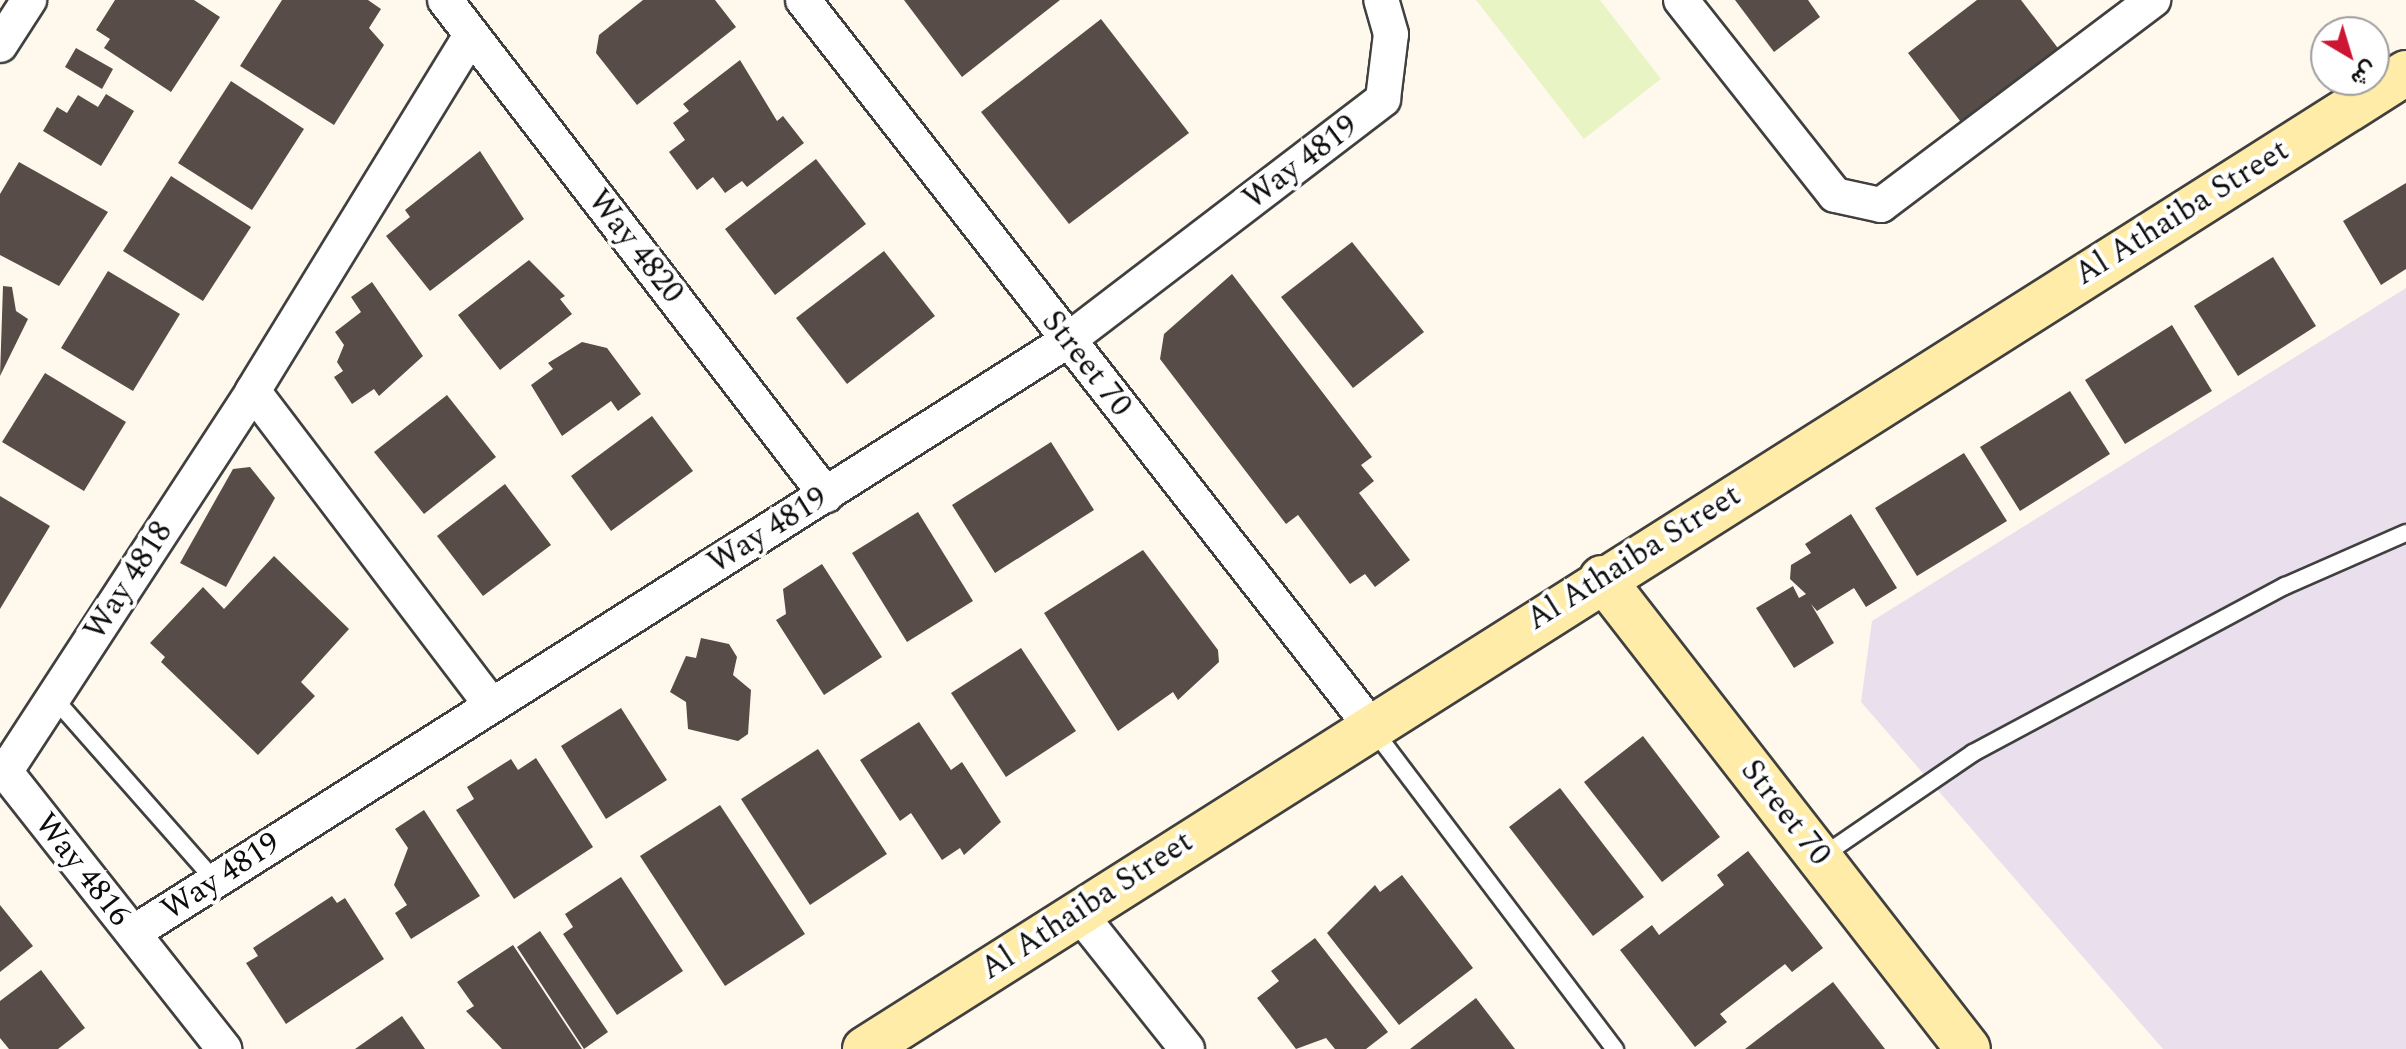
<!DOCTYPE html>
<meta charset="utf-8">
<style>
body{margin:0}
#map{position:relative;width:2406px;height:1049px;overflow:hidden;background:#fff9ed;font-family:Spectral,Vazirmatn,serif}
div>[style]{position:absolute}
.industrial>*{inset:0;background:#eae0ed}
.pitch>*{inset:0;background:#e9f4c5}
.building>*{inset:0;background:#574c48}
.roads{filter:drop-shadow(2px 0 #404040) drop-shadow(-2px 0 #404040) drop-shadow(0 2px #404040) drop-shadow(0 -2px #404040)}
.lane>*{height:16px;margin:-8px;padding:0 8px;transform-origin:8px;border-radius:8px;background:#fff}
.street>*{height:34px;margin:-17px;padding:0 17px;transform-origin:17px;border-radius:17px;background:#fff}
.secondary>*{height:44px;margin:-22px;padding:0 22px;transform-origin:22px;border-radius:22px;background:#ffeca8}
span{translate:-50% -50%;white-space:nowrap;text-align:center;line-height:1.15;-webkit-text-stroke:8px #fff;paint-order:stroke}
.street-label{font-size:32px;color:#0d0d0d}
.north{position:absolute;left:2310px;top:16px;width:80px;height:80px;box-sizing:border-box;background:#fff;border:2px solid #9e9e9e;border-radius:50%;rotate:142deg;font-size:22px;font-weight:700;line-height:32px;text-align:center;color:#0d0d0d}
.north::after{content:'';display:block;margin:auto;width:28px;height:36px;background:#cc1633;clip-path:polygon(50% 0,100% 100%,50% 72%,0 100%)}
</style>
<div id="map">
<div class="industrial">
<i style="clip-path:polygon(2406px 288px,2406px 1049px,2163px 1049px,1861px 702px,1872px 621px)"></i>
</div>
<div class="pitch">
<i style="clip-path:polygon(1476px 0,1600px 0,1661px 79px,1584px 139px)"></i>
</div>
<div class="building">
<i style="clip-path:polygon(115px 0,194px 0,220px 17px,171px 92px,104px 48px,110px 39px,96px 30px)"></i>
<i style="clip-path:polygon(282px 0,368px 0,381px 9px,369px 28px,384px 45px,334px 125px,240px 66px)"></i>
<i style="clip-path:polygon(643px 0,715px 0,736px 27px,637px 105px,596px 53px,599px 35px)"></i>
<i style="clip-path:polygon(904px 0,1060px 0,962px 77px)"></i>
<i style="clip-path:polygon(1735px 0,1808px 0,1820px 17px,1774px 52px)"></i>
<i style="clip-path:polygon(1977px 0,2021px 0,2064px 56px,1967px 130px,1908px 53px)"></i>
<i style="clip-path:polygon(1101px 19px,1189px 133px,1069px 224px,981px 112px)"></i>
<i style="clip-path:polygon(76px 48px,113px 69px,102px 89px,65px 67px)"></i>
<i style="clip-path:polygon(740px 60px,777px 121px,783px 116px,804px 143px,747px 187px,742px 181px,725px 193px,713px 177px,697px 190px,669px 152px,685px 140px,673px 123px,689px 111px,683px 104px)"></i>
<i style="clip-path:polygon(231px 81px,304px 129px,252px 210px,178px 163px)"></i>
<i style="clip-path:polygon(106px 94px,134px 111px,101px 166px,43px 131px,57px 107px,67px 113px,78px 95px,98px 107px)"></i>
<i style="clip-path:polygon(480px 151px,524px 219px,430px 291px,386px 236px,410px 217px,405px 210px)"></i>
<i style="clip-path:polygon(816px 159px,866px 224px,775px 295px,725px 229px)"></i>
<i style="clip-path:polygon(19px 162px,108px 212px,59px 286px,0 255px,0 194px)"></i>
<i style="clip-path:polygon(171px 176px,251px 227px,203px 301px,123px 251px)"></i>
<i style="clip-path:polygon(2406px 183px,2406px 269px,2381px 285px,2343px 221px)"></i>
<i style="clip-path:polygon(1352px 242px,1424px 332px,1353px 388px,1281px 297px)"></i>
<i style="clip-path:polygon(884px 251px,935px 316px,847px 384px,796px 318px)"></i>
<i style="clip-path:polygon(2273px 257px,2316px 326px,2238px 376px,2194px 306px)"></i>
<i style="clip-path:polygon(529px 260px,565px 296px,560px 299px,572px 314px,500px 370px,458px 315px)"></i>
<i style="clip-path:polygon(108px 271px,180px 314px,133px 391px,61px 348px)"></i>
<i style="clip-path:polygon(1232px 274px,1372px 457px,1361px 465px,1374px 481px,1359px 493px,1410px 560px,1375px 587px,1365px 574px,1350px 584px,1298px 515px,1286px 524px,1160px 359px,1164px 334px)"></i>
<i style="clip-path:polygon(372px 282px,423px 356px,379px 396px,374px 389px,352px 404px,334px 377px,343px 371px,337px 362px,344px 345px,335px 332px,361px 312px,351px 297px)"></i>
<i style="clip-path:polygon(3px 286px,12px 287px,16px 311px,28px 319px,0 376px)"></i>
<i style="clip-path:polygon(2172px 325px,2212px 391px,2125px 444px,2085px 380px)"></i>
<i style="clip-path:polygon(582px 342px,607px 348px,641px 394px,618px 411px,611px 401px,562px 436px,531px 385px,553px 369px,548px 363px)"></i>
<i style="clip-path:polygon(45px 373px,126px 422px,84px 491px,2px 442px)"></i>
<i style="clip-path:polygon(2070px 391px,2110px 454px,2020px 511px,1980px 447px)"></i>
<i style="clip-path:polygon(447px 395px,496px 457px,424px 514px,374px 452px)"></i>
<i style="clip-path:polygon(652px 416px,693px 471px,611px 531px,571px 476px)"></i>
<i style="clip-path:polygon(1051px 442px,1094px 510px,995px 573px,952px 505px)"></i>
<i style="clip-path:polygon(1964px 453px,2007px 521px,1917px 576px,1875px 508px)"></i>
<i style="clip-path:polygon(250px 467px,275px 498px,226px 587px,180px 563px,233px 469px)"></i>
<i style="clip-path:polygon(505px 484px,551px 545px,483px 596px,437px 536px)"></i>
<i style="clip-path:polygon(0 496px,50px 526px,0 609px)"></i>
<i style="clip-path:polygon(918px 512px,973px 601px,907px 642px,852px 553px)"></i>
<i style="clip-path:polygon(1851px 514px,1897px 588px,1866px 607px,1854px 588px,1817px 611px,1811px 604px,1834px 643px,1794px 668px,1756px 608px,1793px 586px,1799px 598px,1806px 594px,1790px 579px,1791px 565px,1811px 553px,1805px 544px)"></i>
<i style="clip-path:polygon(1143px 550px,1218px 650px,1219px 662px,1178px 700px,1173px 692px,1118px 731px,1044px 613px)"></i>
<i style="clip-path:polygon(274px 556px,349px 629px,301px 682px,315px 696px,258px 755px,161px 662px,165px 657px,150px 643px,203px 587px,224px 609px)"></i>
<i style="clip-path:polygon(822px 564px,882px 657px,824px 695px,776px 620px,786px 614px,783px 589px)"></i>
<i style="clip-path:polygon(701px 638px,729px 644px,737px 657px,733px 675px,751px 690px,748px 734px,738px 741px,688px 729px,686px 702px,670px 692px,686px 656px,696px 658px)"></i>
<i style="clip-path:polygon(1021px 648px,1076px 731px,1006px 777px,951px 693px)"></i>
<i style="clip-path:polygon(621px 708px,667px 780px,606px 819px,561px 746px)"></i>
<i style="clip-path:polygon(919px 722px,951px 770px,962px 762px,1001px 822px,964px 855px,960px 848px,942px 860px,911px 813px,900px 821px,860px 760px)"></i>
<i style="clip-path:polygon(1643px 736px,1720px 837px,1662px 882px,1584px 782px)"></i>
<i style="clip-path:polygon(818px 749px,887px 854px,810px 905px,741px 799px)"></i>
<i style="clip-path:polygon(536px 758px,593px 847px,514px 899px,456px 810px,474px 799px,467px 787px,511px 759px,518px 770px)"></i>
<i style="clip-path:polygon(1560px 788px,1644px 897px,1593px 936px,1509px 827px)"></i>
<i style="clip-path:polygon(720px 805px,805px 934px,725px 986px,640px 856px)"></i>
<i style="clip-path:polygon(424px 810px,480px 896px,411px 939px,395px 913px,407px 905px,394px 885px,408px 848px,395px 829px)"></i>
<i style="clip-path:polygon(1748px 851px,1823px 948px,1792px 972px,1785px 964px,1720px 1014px,1727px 1022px,1695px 1047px,1620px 950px,1652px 925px,1659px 935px,1724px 885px,1717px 875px)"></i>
<i style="clip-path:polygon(1402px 875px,1473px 968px,1399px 1025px,1327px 933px,1375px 885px,1380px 892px)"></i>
<i style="clip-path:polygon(621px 877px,683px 971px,617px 1015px,563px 934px,573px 927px,565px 914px)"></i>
<i style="clip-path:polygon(332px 896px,337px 903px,345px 898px,384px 959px,286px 1024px,246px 963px,258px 956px,253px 948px)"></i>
<i style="clip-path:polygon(0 905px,33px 946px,0 972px)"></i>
<i style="clip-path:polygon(540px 931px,608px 1032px,584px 1049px,517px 947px)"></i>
<i style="clip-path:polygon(1315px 938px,1388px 1032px,1366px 1049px,1335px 1049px,1326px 1038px,1296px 1049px,1257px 998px,1279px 981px,1271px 971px)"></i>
<i style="clip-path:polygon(513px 945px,582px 1049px,502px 1049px,466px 1011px,474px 1006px,457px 982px)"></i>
<i style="clip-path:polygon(41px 970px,85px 1028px,58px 1049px,9px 1049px,0 1038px,0 1001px)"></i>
<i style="clip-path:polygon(1833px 982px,1885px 1049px,1745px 1049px)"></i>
<i style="clip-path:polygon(1476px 998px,1515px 1049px,1410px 1049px)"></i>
<i style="clip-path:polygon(402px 1016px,425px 1049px,355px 1049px)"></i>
</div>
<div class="roads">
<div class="lane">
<i style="left:53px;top:697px;width:245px;rotate:48.6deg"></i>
<i style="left:1372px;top:728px;width:403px;rotate:52.9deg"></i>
<i style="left:1821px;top:857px;width:184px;rotate:-34.4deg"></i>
<i style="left:1973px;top:753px;width:354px;rotate:-28.2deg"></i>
<i style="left:2285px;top:586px;width:132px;rotate:-23.7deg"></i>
</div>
<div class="street">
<i style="left:445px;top:0;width:625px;rotate:52.41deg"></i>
<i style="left:803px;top:0;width:920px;rotate:51.97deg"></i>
<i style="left:1681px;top:0;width:248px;rotate:51.7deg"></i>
<i style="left:1835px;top:195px;width:47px;rotate:12.3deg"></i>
<i style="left:1881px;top:205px;width:341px;rotate:-37deg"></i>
<i style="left:0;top:45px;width:54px;rotate:-57.2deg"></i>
<i style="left:253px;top:391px;width:393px;rotate:52.8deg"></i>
<i style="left:0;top:765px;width:362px;rotate:51.7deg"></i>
<i style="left:5px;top:772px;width:455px;rotate:-56.9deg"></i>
<i style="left:253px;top:391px;width:417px;rotate:-58.5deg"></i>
<i style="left:1078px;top:912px;width:175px;rotate:51.5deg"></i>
<i style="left:133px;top:933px;width:1106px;rotate:-32.37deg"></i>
<i style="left:1067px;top:341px;width:398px;rotate:-37.4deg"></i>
<i style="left:1383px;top:99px;width:65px;rotate:-83deg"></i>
<i style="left:1391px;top:34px;width:35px;rotate:-106deg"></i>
</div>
<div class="secondary">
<i style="left:1602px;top:578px;width:596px;rotate:52.15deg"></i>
<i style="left:865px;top:1049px;width:1824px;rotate:-32.35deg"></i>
</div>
</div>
<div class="street-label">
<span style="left:1301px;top:163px;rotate:-37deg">Way 4819</span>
<span style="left:2182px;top:213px;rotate:-32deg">Al Athaiba Street</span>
<span style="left:635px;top:247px;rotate:52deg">Way 4820</span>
<span style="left:1086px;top:364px;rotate:52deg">Street 70</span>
<span style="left:768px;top:531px;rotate:-32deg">Way 4819</span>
<span style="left:1634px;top:558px;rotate:-32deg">Al Athaiba Street</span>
<span style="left:129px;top:581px;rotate:-57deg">Way 4818</span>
<span style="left:1785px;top:813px;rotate:52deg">Street 70</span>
<span style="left:82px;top:870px;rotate:52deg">Way 4816</span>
<span style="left:221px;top:877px;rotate:-33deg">Way 4819</span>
<span style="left:1087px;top:906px;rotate:-33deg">Al Athaiba Street</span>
</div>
<div class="north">ش</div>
</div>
